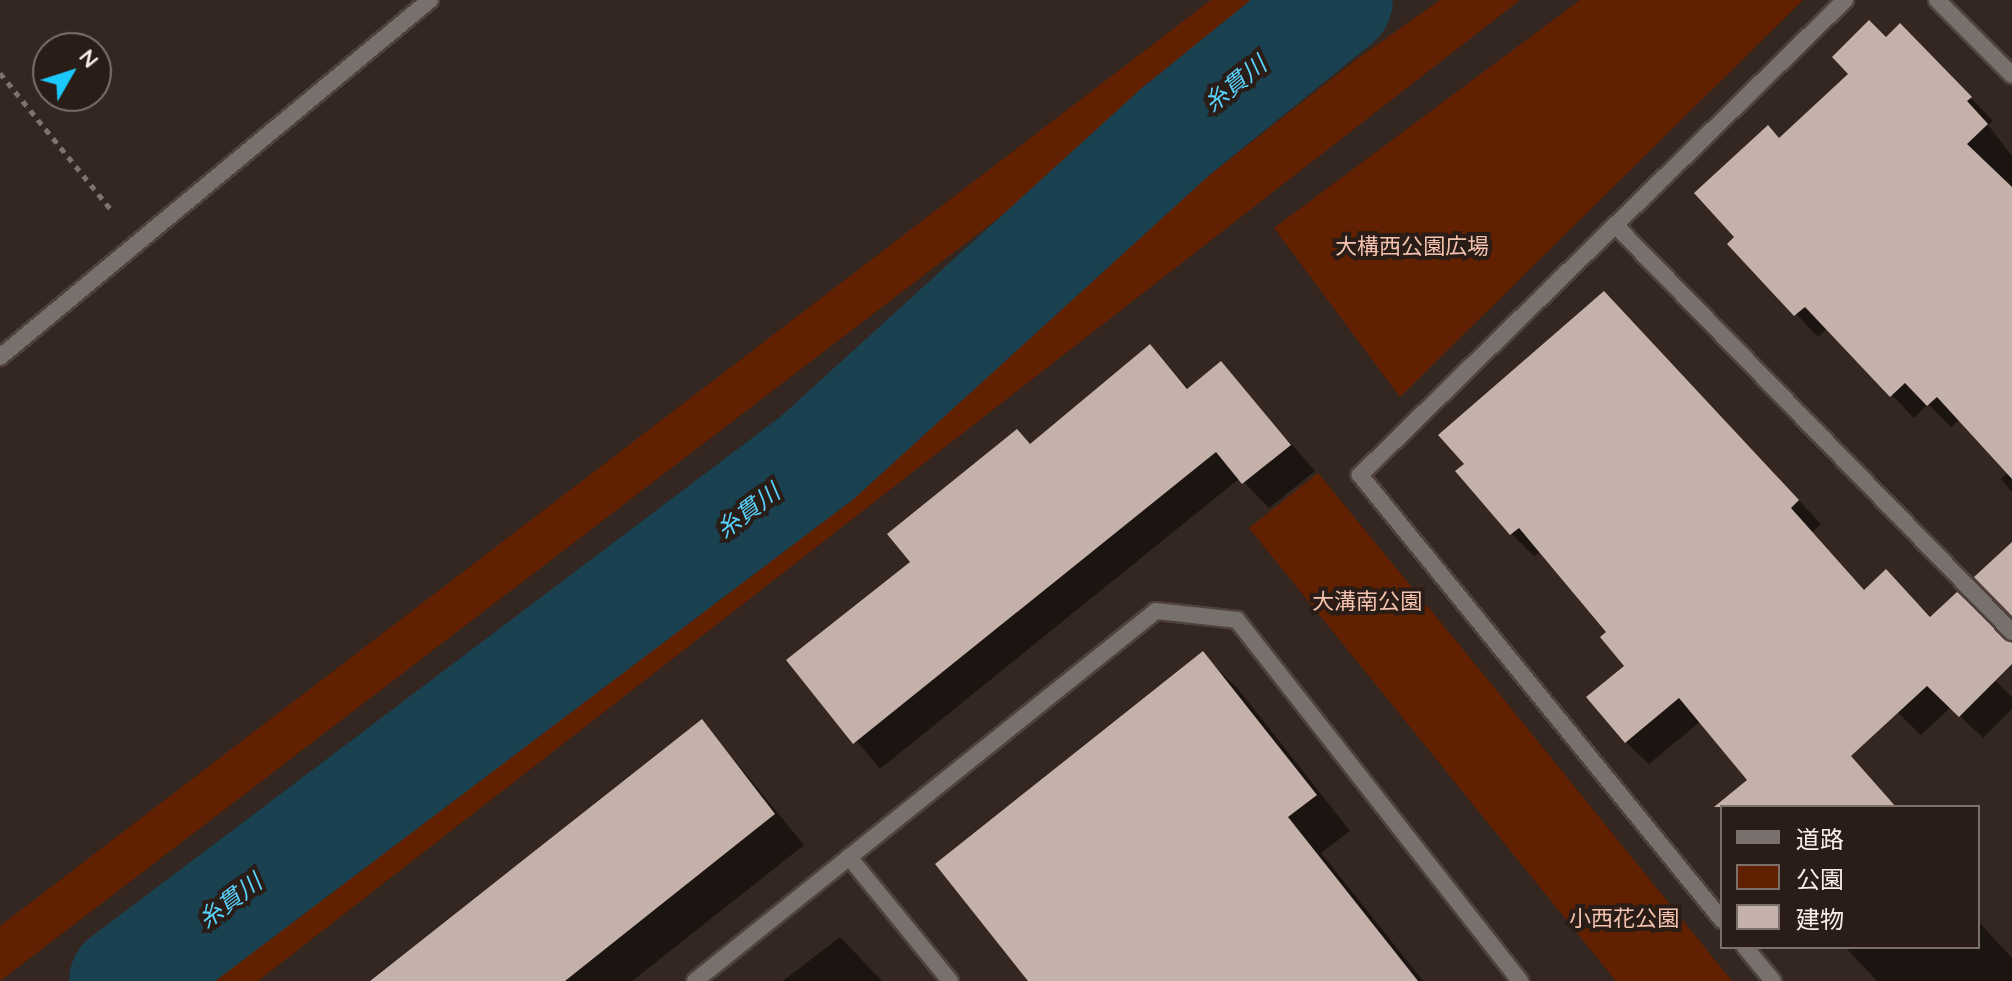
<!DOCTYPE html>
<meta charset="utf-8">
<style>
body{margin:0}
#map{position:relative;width:2012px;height:981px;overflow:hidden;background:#342620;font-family:Quicksand,"Noto Sans JP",sans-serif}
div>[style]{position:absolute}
.green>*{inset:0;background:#612100}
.shadow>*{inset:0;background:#0007}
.river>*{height:110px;margin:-55px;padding:0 55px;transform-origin:55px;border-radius:55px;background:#1a414f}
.building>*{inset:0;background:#c4b1aa}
.path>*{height:5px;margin-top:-2.5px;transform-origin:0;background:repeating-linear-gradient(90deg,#7e726d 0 6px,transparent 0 12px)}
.roads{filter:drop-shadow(2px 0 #4f423c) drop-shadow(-2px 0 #4f423c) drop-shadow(0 2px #4f423c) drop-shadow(0 -2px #4f423c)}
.service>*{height:16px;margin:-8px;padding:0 8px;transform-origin:8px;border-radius:8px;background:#77706d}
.minor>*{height:16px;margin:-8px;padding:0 8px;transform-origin:8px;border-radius:8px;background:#77706d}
span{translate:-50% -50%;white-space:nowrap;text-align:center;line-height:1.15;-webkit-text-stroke:8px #2a1c17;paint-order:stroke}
.park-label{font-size:22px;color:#f3c3af}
.water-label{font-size:24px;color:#57d3fe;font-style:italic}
.legend{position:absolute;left:1720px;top:805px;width:260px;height:144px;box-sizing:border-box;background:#2a1c17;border:2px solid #7c706c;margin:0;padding:10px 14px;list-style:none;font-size:24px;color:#f8efeb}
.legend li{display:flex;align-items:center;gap:16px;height:40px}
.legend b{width:40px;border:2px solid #7c706c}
.north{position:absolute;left:32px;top:32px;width:80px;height:80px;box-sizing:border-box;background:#2a1c17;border:2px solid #7c706c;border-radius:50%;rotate:51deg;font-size:22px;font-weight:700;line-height:32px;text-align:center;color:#f8efeb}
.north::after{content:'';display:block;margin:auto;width:28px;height:36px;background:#1bcafc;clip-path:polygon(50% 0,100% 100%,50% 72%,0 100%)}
</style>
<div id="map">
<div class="green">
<i style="clip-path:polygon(1211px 0,1284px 0,0 981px,0 926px)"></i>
<i style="clip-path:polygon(1440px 0,1520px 0,258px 981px,154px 981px,759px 510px,986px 351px,1357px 59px)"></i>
<i style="clip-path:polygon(1580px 0,1803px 0,1400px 397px,1274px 228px)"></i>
<i style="clip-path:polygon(1318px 473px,1484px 675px,1732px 981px,1616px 981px,1249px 528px)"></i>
</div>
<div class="shadow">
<i style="clip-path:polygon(1886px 39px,1923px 48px,1993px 121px,1988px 125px,2012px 156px,2012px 492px,2001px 479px,2008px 472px,1960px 419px,1951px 427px,1928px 404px,1914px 418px,1828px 328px,1818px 337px,1730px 244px,1780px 140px)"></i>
<i style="clip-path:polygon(1627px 317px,1821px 524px,1812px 532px,1865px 592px,1886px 572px,2012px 697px,2012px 709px,1983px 738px,1951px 707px,1921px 735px,1838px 654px,1789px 700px,1881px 807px,1758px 807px,1750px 780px,1701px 721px,1649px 764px,1626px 742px,1627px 666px,1609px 633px,1541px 551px,1534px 556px,1511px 533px)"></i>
<i style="clip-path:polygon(1150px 346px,1189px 389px,1221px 364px,1315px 471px,1269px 508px,1240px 478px,880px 769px,789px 660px,913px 562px,1031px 445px)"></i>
<i style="clip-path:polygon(1202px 654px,1238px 689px,1350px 831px,1321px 853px,1423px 981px,1030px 981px)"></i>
<i style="clip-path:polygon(702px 721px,804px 845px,632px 981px,369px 981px)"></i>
<i style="clip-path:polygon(1978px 921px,2012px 958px,2012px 981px,1877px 981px,1845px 947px,1978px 947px)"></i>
<i style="clip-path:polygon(840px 937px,882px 981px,783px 981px)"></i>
</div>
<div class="river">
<i style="left:124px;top:981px;width:870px;rotate:-37.05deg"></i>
<i style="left:818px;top:457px;width:489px;rotate:-42.3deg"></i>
<i style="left:1180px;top:128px;width:203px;rotate:-39deg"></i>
</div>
<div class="building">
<i style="clip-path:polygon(1869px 20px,1886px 37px,1900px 23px,1972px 97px,1967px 101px,1988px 124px,1967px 144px,2012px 187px,2012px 479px,1937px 397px,1927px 406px,1905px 383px,1890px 397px,1805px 307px,1794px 316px,1727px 244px,1734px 237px,1694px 193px,1768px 125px,1779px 138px,1848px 74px,1832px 57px)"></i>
<i style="clip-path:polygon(1604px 291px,1799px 500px,1791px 508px,1864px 590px,1886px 569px,1930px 617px,1957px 592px,2012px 643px,2012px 664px,1959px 717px,1927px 686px,1851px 756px,1896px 807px,1714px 807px,1747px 780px,1679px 698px,1625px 743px,1586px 697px,1624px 666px,1600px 637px,1606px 632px,1519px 528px,1510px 535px,1455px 471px,1464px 464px,1438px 435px)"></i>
<i style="clip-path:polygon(1150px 344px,1187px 389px,1221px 361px,1291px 445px,1242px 484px,1216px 452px,853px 744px,786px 660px,910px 562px,887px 534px,1017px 429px,1030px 444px)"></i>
<i style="clip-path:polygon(2012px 542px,2012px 616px,1974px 577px)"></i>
<i style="clip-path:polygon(1203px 651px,1317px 795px,1288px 817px,1418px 981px,1028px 981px,935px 864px)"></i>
<i style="clip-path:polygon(702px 719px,775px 814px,756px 829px,565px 981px,370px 981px)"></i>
</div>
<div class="path">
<i style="left:0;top:73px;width:179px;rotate:50.9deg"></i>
</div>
<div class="roads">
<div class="service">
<i style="left:849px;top:857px;width:160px;rotate:50.8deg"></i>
<i style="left:695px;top:981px;width:591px;rotate:-38.75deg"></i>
<i style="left:1156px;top:611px;width:81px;rotate:6.3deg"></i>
<i style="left:1237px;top:620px;width:459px;rotate:51.9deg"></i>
</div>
<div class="minor">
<i style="left:1937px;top:0;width:106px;rotate:45deg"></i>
<i style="left:1616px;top:226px;width:567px;rotate:45.71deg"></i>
<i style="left:0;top:357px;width:559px;rotate:-39.7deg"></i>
<i style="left:1722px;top:920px;width:574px;rotate:-129.13deg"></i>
<i style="left:1360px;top:475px;width:679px;rotate:-44.4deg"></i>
<i style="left:1745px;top:947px;width:44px;rotate:50.5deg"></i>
</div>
</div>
<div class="park-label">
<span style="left:1412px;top:247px">大構西公園広場</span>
<span style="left:1367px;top:602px">大溝南公園</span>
<span style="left:1624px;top:919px">小西花公園</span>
</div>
<div class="water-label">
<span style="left:1235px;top:84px;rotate:-39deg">糸貫川</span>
<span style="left:748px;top:511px;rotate:-37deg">糸貫川</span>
<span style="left:230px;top:901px;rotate:-37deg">糸貫川</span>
</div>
<ul class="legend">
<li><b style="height:10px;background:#77706d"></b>道路</li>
<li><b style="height:22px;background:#612100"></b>公園</li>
<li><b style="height:22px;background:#c4b1aa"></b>建物</li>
</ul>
<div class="north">N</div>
</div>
